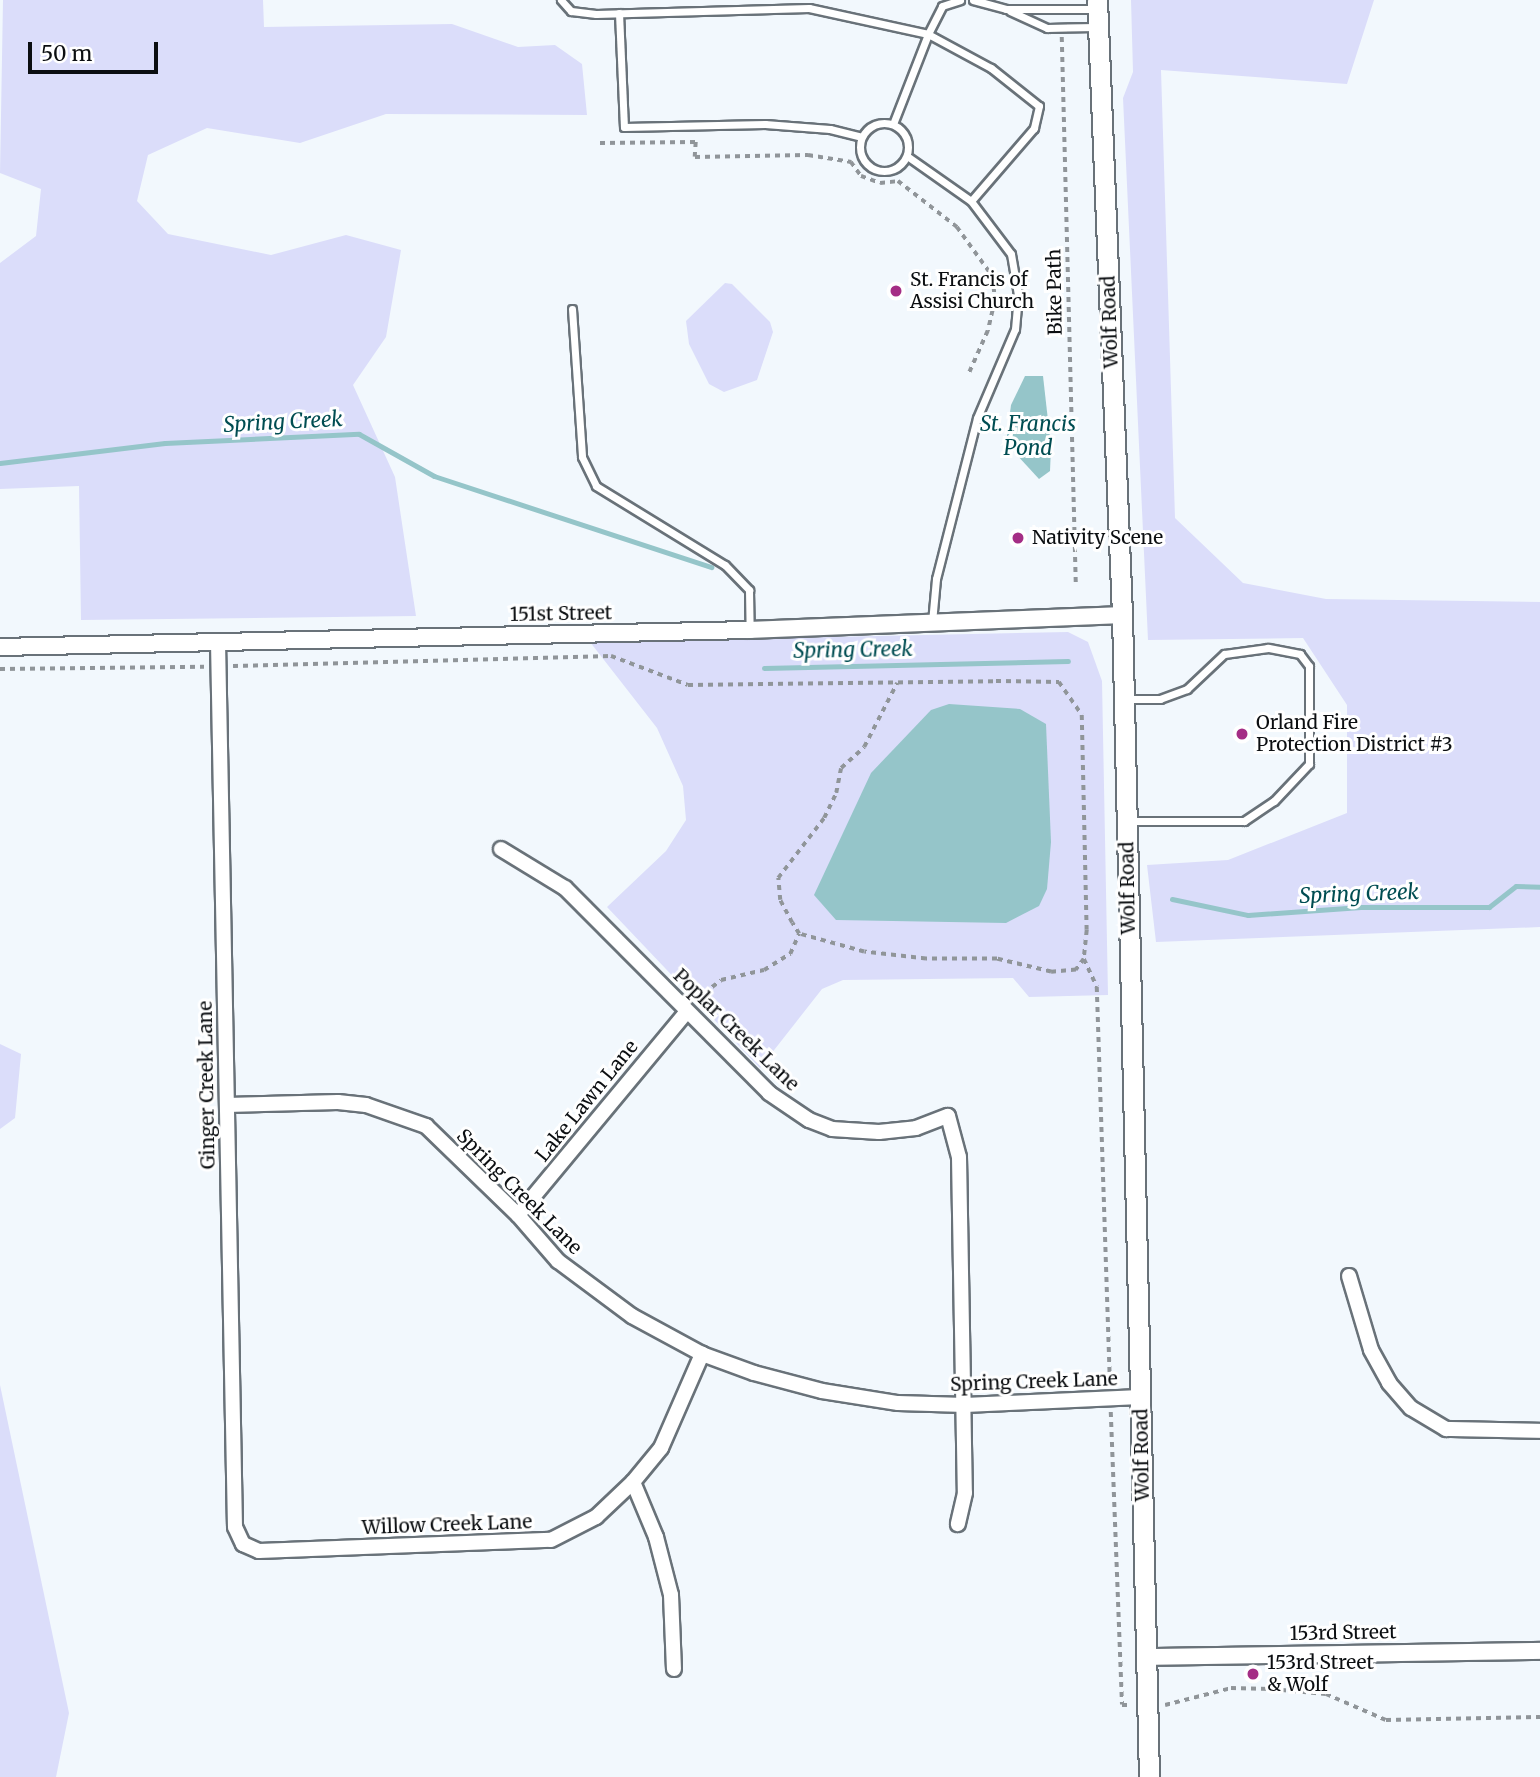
<!DOCTYPE html>
<style>
body{margin:0}
#map{position:relative;width:1540px;height:1777px;overflow:hidden;background:#f2f8fd;font-family:Merriweather,serif}
div>[style]{position:absolute}
.green>*{inset:0;background:#dbddfa}
.water>*{inset:0;background:#95c5c9}
.stream>*{height:5px;margin:-2.5px;padding:0 2.5px;transform-origin:2.5px;border-radius:2.5px;background:#95c5c9}
.path>*{height:3.5px;margin-top:-1.75px;transform-origin:0;background:repeating-linear-gradient(90deg,#909599 0 5px,transparent 0 10px)}
.roads{filter:drop-shadow(2px 0 #697279) drop-shadow(-2px 0 #697279) drop-shadow(0 2px #697279) drop-shadow(0 -2px #697279)}
.service>*{height:7px;margin:-3.5px;padding:0 3.5px;transform-origin:3.5px;border-radius:3.5px;background:#fff}
.service>.ring{margin:-3.5px;padding:0;box-sizing:content-box;background:none;border:7px solid #fff;border-radius:50%}
.minor>*{height:14px;margin:-7px;padding:0 7px;transform-origin:7px;border-radius:7px;background:#fff}
.tertiary>*{height:16px;margin:-8px;padding:0 8px;transform-origin:8px;border-radius:8px;background:#fff}
.secondary>*{height:19px;margin:-9.5px;padding:0 9.5px;transform-origin:9.5px;border-radius:9.5px;background:#fff}
.dots>*{width:19px;height:19px;translate:-50% -50%;box-sizing:border-box;border:4px solid #fff;border-radius:50%}
span{translate:-50% -50%;white-space:nowrap;text-align:center;line-height:1.15;-webkit-text-stroke:6px #fff;paint-order:stroke}
.poi-label{font-size:19px;color:#0b0e11}
.left{translate:0 -50%;text-align:left}
.street-label{font-size:19px;color:#0b0e11}
.water-label{font-size:21px;color:#004d52;font-style:italic}
.scale{position:absolute;left:28px;top:42px;width:130px;height:32px;box-sizing:border-box;border:4px solid #0b0e11;border-top:0;padding-left:9px;font-size:21px;line-height:24px;white-space:nowrap;color:#0b0e11;-webkit-text-stroke:5px #fff;paint-order:stroke}
</style>
<div id="map">
<div class="green">
<i style="clip-path:polygon(3px 0,263px 0,264px 27px,452px 24px,518px 47px,555px 45px,582px 64px,587px 115px,386px 114px,300px 143px,207px 128px,148px 155px,137px 201px,168px 234px,271px 255px,346px 235px,401px 250px,386px 337px,353px 385px,395px 477px,416px 616px,81px 620px,79px 486px,0 489px,0 263px,36px 236px,41px 189px,0 173px)"></i>
<i style="clip-path:polygon(1131px 0,1374px 0,1347px 84px,1161px 70px,1175px 518px,1243px 583px,1326px 599px,1540px 602px,1540px 927px,1156px 942px,1147px 865px,1228px 860px,1347px 813px,1347px 705px,1303px 638px,1148px 640px,1123px 98px,1133px 72px)"></i>
<i style="clip-path:polygon(725px 283px,732px 284px,770px 322px,773px 332px,757px 380px,724px 392px,709px 384px,689px 344px,686px 321px)"></i>
<i style="clip-path:polygon(1068px 632px,1088px 642px,1102px 681px,1108px 995px,1029px 997px,1013px 978px,843px 980px,822px 989px,760px 1068px,607px 907px,666px 851px,686px 820px,683px 786px,657px 728px,590px 642px)"></i>
<i style="clip-path:polygon(0 1044px,21px 1054px,15px 1118px,0 1129px)"></i>
<i style="clip-path:polygon(0 1385px,69px 1713px,56px 1777px,0 1777px)"></i>
</div>
<div class="water">
<i style="clip-path:polygon(1025px 376px,1043px 376px,1051px 447px,1050px 471px,1039px 479px,1006px 443px,1011px 405px)"></i>
<i style="clip-path:polygon(949px 704px,1020px 709px,1046px 724px,1051px 842px,1047px 889px,1039px 906px,1006px 923px,836px 920px,814px 895px,871px 773px,931px 710px)"></i>
</div>
<div class="stream">
<i style="left:0;top:463px;width:166px;rotate:-6.9deg"></i>
<i style="left:165px;top:443px;width:194px;rotate:-2.7deg"></i>
<i style="left:359px;top:434px;width:86px;rotate:29.2deg"></i>
<i style="left:434px;top:476px;width:292px;rotate:18.2deg"></i>
<i style="left:764px;top:668px;width:304px;rotate:-1.3deg"></i>
<i style="left:1172px;top:899px;width:78px;rotate:11.9deg"></i>
<i style="left:1248px;top:915px;width:113px;rotate:-4deg"></i>
<i style="left:1361px;top:907px;width:128px"></i>
<i style="left:1489px;top:907px;width:34px;rotate:-38deg"></i>
<i style="left:1516px;top:886px;width:24px;rotate:2deg"></i>
</div>
<div class="path">
<i style="left:1062px;top:37px;width:546px;rotate:88.53deg"></i>
<i style="left:600px;top:143px;width:96px;rotate:-0.6deg"></i>
<i style="left:696px;top:142px;width:15px;rotate:94deg"></i>
<i style="left:695px;top:157px;width:113px;rotate:-1deg"></i>
<i style="left:808px;top:155px;width:44px;rotate:9.2deg"></i>
<i style="left:851px;top:162px;width:17px;rotate:54deg"></i>
<i style="left:861px;top:176px;width:20px;rotate:20deg"></i>
<i style="left:880px;top:183px;width:18px;rotate:-6deg"></i>
<i style="left:898px;top:181px;width:75px;rotate:37.9deg"></i>
<i style="left:957px;top:227px;width:62px;rotate:54.2deg"></i>
<i style="left:993px;top:277px;width:24px;rotate:85deg"></i>
<i style="left:995px;top:301px;width:31px;rotate:103deg"></i>
<i style="left:988px;top:331px;width:49px;rotate:114deg"></i>
<i style="left:233px;top:666px;width:378px;rotate:-1.5deg"></i>
<i style="left:611px;top:656px;width:82px;rotate:20.6deg"></i>
<i style="left:688px;top:685px;width:308px;rotate:-0.7deg"></i>
<i style="left:996px;top:681px;width:63px;rotate:0.9deg"></i>
<i style="left:1059px;top:682px;width:40px;rotate:55.1deg"></i>
<i style="left:1082px;top:715px;width:215px;rotate:88.7deg"></i>
<i style="left:1087px;top:930px;width:29px;rotate:96deg"></i>
<i style="left:1084px;top:959px;width:14px;rotate:126deg"></i>
<i style="left:1076px;top:970px;width:25px;rotate:175deg"></i>
<i style="left:1051px;top:972px;width:56px;rotate:-166.5deg"></i>
<i style="left:997px;top:959px;width:71px;rotate:180deg"></i>
<i style="left:926px;top:959px;width:62px;rotate:-173.6deg"></i>
<i style="left:864px;top:952px;width:67px;rotate:-164.5deg"></i>
<i style="left:799px;top:934px;width:13px;rotate:-122deg"></i>
<i style="left:792px;top:923px;width:26px;rotate:-118deg"></i>
<i style="left:780px;top:900px;width:22px;rotate:-95deg"></i>
<i style="left:778px;top:878px;width:76px;rotate:-52.5deg"></i>
<i style="left:824px;top:818px;width:28px;rotate:-64deg"></i>
<i style="left:836px;top:793px;width:25px;rotate:-79deg"></i>
<i style="left:841px;top:768px;width:31px;rotate:-42deg"></i>
<i style="left:864px;top:747px;width:72px;rotate:-62.7deg"></i>
<i style="left:0;top:669px;width:204px;rotate:-0.6deg"></i>
<i style="left:1084px;top:959px;width:31px;rotate:65deg"></i>
<i style="left:1097px;top:987px;width:396px;rotate:88.1deg"></i>
<i style="left:696px;top:999px;width:31px;rotate:-37deg"></i>
<i style="left:721px;top:980px;width:44px;rotate:-13.1deg"></i>
<i style="left:764px;top:970px;width:31px;rotate:-32deg"></i>
<i style="left:790px;top:954px;width:22px;rotate:-66deg"></i>
<i style="left:1111px;top:1412px;width:293px;rotate:87.8deg"></i>
<i style="left:1122px;top:1705px;width:7px"></i>
<i style="left:1165px;top:1705px;width:68px;rotate:-14.4deg"></i>
<i style="left:1231px;top:1688px;width:40px;rotate:1.4deg"></i>
<i style="left:1271px;top:1689px;width:55px;rotate:5.2deg"></i>
<i style="left:1326px;top:1694px;width:65px;rotate:23.4deg"></i>
<i style="left:1386px;top:1720px;width:154px;rotate:-1.1deg"></i>
</div>
<div class="roads">
<div class="service">
<i style="left:561px;top:0;width:15px;rotate:48deg"></i>
<i style="left:571px;top:11px;width:25px;rotate:7deg"></i>
<i style="left:596px;top:14px;width:213px;rotate:-1.6deg"></i>
<i style="left:809px;top:8px;width:122px;rotate:12.3deg"></i>
<i style="left:928px;top:34px;width:31px;rotate:-63deg"></i>
<i style="left:942px;top:6px;width:19px;rotate:-18deg"></i>
<i style="left:973px;top:0;width:34px;rotate:15deg"></i>
<i style="left:1006px;top:9px;width:91px"></i>
<i style="left:1010px;top:11px;width:41px;rotate:24.7deg"></i>
<i style="left:1047px;top:28px;width:49px;rotate:-1.2deg"></i>
<i style="left:619px;top:13px;width:114px;rotate:87.5deg"></i>
<i style="left:624px;top:127px;width:141px;rotate:-1.2deg"></i>
<i style="left:765px;top:124px;width:65px;rotate:4.4deg"></i>
<i style="left:830px;top:129px;width:32px;rotate:14deg"></i>
<i class="ring" style="left:860px;top:123px;width:41px;height:41px"></i>
<i style="left:893px;top:124px;width:97px;rotate:-68.7deg"></i>
<i style="left:928px;top:34px;width:72px;rotate:28.4deg"></i>
<i style="left:991px;top:68px;width:61px;rotate:38.4deg"></i>
<i style="left:1039px;top:106px;width:23px;rotate:103deg"></i>
<i style="left:1034px;top:128px;width:96px;rotate:130.8deg"></i>
<i style="left:907px;top:156px;width:78px;rotate:35.1deg"></i>
<i style="left:971px;top:201px;width:66px;rotate:53deg"></i>
<i style="left:1011px;top:254px;width:42px;rotate:80.3deg"></i>
<i style="left:1018px;top:295px;width:34px;rotate:95deg"></i>
<i style="left:1015px;top:329px;width:97px;rotate:113.1deg"></i>
<i style="left:977px;top:418px;width:166px;rotate:104.3deg"></i>
<i style="left:936px;top:579px;width:43px;rotate:95.3deg"></i>
<i style="left:572px;top:309px;width:148px;rotate:86.1deg"></i>
<i style="left:582px;top:457px;width:32px;rotate:64deg"></i>
<i style="left:596px;top:486px;width:151px;rotate:31.5deg"></i>
<i style="left:725px;top:565px;width:35px;rotate:46deg"></i>
<i style="left:749px;top:590px;width:39px;rotate:89deg"></i>
<i style="left:1127px;top:821px;width:117px"></i>
<i style="left:1244px;top:821px;width:36px;rotate:-34deg"></i>
<i style="left:1274px;top:801px;width:51px;rotate:-46.6deg"></i>
<i style="left:1309px;top:764px;width:98px;rotate:-90deg"></i>
<i style="left:1309px;top:666px;width:15px;rotate:-127deg"></i>
<i style="left:1300px;top:654px;width:33px;rotate:-169deg"></i>
<i style="left:1268px;top:648px;width:44px;rotate:172.2deg"></i>
<i style="left:1224px;top:654px;width:51px;rotate:136.6deg"></i>
<i style="left:1187px;top:689px;width:29px;rotate:160deg"></i>
<i style="left:1160px;top:699px;width:33px;rotate:180deg"></i>
</div>
<div class="minor">
<i style="left:218px;top:642px;width:885px;rotate:88.9deg"></i>
<i style="left:235px;top:1527px;width:19px;rotate:65deg"></i>
<i style="left:243px;top:1544px;width:17px;rotate:24deg"></i>
<i style="left:259px;top:1551px;width:292px;rotate:-2.2deg"></i>
<i style="left:551px;top:1540px;width:51px;rotate:-27.1deg"></i>
<i style="left:596px;top:1517px;width:51px;rotate:-43.4deg"></i>
<i style="left:633px;top:1482px;width:44px;rotate:-50.5deg"></i>
<i style="left:661px;top:1448px;width:103px;rotate:-66.4deg"></i>
<i style="left:501px;top:849px;width:75px;rotate:31.4deg"></i>
<i style="left:565px;top:888px;width:289px;rotate:45.1deg"></i>
<i style="left:769px;top:1093px;width:48px;rotate:34deg"></i>
<i style="left:809px;top:1120px;width:25px;rotate:21deg"></i>
<i style="left:832px;top:1129px;width:47px;rotate:3.7deg"></i>
<i style="left:879px;top:1132px;width:37px;rotate:-6deg"></i>
<i style="left:916px;top:1128px;width:34px;rotate:-21deg"></i>
<i style="left:948px;top:1116px;width:42px;rotate:75deg"></i>
<i style="left:959px;top:1157px;width:336px;rotate:89deg"></i>
<i style="left:965px;top:1493px;width:32px;rotate:103deg"></i>
<i style="left:227px;top:1105px;width:111px;rotate:-1.5deg"></i>
<i style="left:338px;top:1102px;width:28px;rotate:6deg"></i>
<i style="left:366px;top:1105px;width:64px;rotate:19.3deg"></i>
<i style="left:426px;top:1126px;width:128px;rotate:44.1deg"></i>
<i style="left:518px;top:1215px;width:61px;rotate:49deg"></i>
<i style="left:558px;top:1261px;width:92px;rotate:36.6deg"></i>
<i style="left:632px;top:1316px;width:80px;rotate:28.5deg"></i>
<i style="left:702px;top:1354px;width:55px;rotate:20.1deg"></i>
<i style="left:754px;top:1373px;width:70px;rotate:14.8deg"></i>
<i style="left:822px;top:1391px;width:77px;rotate:9deg"></i>
<i style="left:898px;top:1403px;width:67px;rotate:1.7deg"></i>
<i style="left:965px;top:1405px;width:175px;rotate:-2.6deg"></i>
<i style="left:518px;top:1215px;width:263px;rotate:-50.3deg"></i>
<i style="left:1349px;top:1276px;width:77px;rotate:73.4deg"></i>
<i style="left:1371px;top:1350px;width:38px;rotate:61deg"></i>
<i style="left:1389px;top:1383px;width:33px;rotate:49deg"></i>
<i style="left:1411px;top:1408px;width:41px;rotate:31deg"></i>
<i style="left:1446px;top:1429px;width:94px;rotate:1.2deg"></i>
<i style="left:633px;top:1482px;width:60px;rotate:67.3deg"></i>
<i style="left:656px;top:1537px;width:60px;rotate:75.5deg"></i>
<i style="left:671px;top:1595px;width:74px;rotate:87.7deg"></i>
</div>
<div class="tertiary">
<i style="left:0;top:647px;width:750px;rotate:-1.3deg"></i>
<i style="left:750px;top:630px;width:372px;rotate:-2.3deg"></i>
<i style="left:1147px;top:1657px;width:393px;rotate:-0.9deg"></i>
</div>
<div class="secondary">
<i style="left:1097px;top:0;width:616px;rotate:87.67deg"></i>
<i style="left:1122px;top:615px;width:1162px;rotate:88.67deg"></i>
</div>
</div>
<div class="dots">
<i style="left:896px;top:291px;background:#a42d85"></i>
<i style="left:1018px;top:538px;background:#a42d85"></i>
<i style="left:1242px;top:734px;background:#a42d85"></i>
<i style="left:1253px;top:1674px;background:#a42d85"></i>
</div>
<div class="poi-label">
<span class="left" style="left:910px;top:291px">St. Francis of<br>Assisi Church</span>
<span class="left" style="left:1032px;top:538px">Nativity Scene</span>
<span class="left" style="left:1256px;top:734px">Orland Fire<br>Protection District #3</span>
<span class="left" style="left:1267px;top:1674px">153rd Street<br>&amp; Wolf</span>
</div>
<div class="street-label">
<span style="left:1055px;top:292px;rotate:-91deg">Bike Path</span>
<span style="left:1110px;top:322px;rotate:-92deg">Wolf Road</span>
<span style="left:561px;top:614px;rotate:-1deg">151st Street</span>
<span style="left:1128px;top:888px;rotate:-91deg">Wolf Road</span>
<span style="left:736px;top:1030px;rotate:44deg">Poplar Creek Lane</span>
<span style="left:207px;top:1085px;rotate:-91deg">Ginger Creek Lane</span>
<span style="left:587px;top:1101px;rotate:-51deg">Lake Lawn Lane</span>
<span style="left:519px;top:1192px;rotate:45deg">Spring Creek Lane</span>
<span style="left:1034px;top:1382px;rotate:-2deg">Spring Creek Lane</span>
<span style="left:1142px;top:1455px;rotate:-91deg">Wolf Road</span>
<span style="left:447px;top:1525px;rotate:-2deg">Willow Creek Lane</span>
<span style="left:1343px;top:1633px;rotate:-1deg">153rd Street</span>
</div>
<div class="water-label">
<span style="left:283px;top:422px;rotate:-3deg">Spring Creek</span>
<span style="left:1028px;top:436px">St. Francis<br>Pond</span>
<span style="left:853px;top:650px;rotate:-1deg">Spring Creek</span>
<span style="left:1359px;top:894px;rotate:-2deg">Spring Creek</span>
</div>
<div class="scale">50 m</div>
</div>
